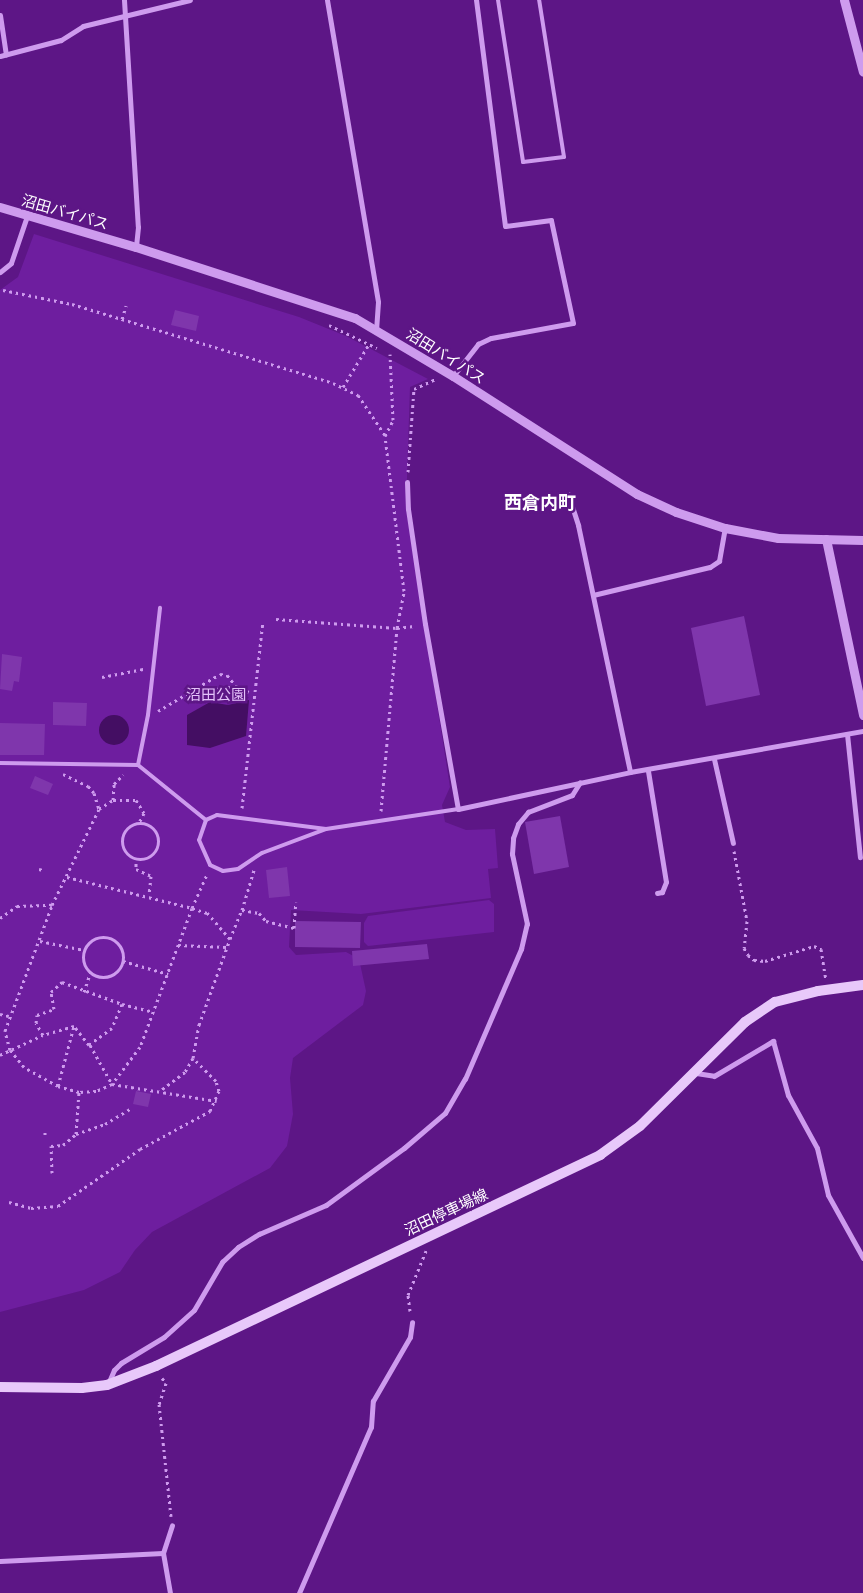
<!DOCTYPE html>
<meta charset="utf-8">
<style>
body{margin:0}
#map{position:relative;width:863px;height:1593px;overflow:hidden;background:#5d1686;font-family:Helvetica,"Noto Sans JP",sans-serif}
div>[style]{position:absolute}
.green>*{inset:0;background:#6e1e9f}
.water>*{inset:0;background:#440e63}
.round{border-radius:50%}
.building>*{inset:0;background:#7f36ac}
.path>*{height:3px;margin-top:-1.5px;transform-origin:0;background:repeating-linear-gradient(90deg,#ce9bee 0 2.5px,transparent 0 6.5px)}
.path>.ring{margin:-1.5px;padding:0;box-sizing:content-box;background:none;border:3px solid #ce9bee;border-radius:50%}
.service>*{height:4px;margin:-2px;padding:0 2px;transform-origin:2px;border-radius:2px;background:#ce9bee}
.minor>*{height:5px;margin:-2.5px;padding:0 2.5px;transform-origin:2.5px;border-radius:2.5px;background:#ce9bee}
.tertiary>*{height:9px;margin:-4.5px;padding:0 4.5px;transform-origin:4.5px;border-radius:4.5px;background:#ce9bee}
.secondary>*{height:10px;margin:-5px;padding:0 5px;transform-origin:5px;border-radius:5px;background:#e8c8fa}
span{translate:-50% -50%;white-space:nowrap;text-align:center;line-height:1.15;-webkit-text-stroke:5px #5d1686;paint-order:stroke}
.street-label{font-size:15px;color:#fff}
.park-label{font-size:15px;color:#e4c1fa}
.quarter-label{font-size:18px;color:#fff;font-weight:700}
</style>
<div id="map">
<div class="green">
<i style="clip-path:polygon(34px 234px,299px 317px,346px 336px,428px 379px,410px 387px,406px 507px,450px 787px,442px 805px,445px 822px,466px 830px,495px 829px,498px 868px,488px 869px,491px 898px,361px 914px,291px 910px,289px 947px,296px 955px,346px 952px,359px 959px,366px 991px,363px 1005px,293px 1058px,290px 1078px,293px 1114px,287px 1146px,270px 1168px,152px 1232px,135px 1250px,120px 1272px,84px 1290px,0 1312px,0 290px,18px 277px)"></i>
<i style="clip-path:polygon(489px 900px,494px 904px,494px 932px,368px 946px,364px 942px,364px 923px,368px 916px)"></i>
</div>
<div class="water">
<i style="clip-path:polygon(249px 700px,246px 736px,210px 748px,187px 745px,187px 715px,210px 702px,228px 705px)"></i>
<i class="round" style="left:99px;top:715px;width:30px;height:30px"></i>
</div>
<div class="building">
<i style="clip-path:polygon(175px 310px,199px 316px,196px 331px,171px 325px)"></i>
<i style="clip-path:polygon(744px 616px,760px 695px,706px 706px,691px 628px)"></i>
<i style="clip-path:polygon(2px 654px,22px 657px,19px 682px,14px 681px,12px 691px,0 689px)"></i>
<i style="clip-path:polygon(53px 702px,87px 703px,86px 726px,53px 725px)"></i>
<i style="clip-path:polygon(0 723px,45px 724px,44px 755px,0 755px)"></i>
<i style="clip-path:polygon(35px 776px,53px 784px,48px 795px,30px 788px)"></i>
<i style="clip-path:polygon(560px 816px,569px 867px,534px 874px,525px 822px)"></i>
<i style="clip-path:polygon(287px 867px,290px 896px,269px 898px,266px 870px)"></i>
<i style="clip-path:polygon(295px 921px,361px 922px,360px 948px,295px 947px)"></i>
<i style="clip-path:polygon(427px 944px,429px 959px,353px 966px,352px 951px)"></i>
<i style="clip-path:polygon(136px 1091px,151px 1094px,148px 1107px,133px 1104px)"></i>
</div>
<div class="path">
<i style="left:3px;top:290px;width:70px;rotate:11.5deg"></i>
<i style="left:72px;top:304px;width:273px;rotate:16.8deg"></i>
<i style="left:333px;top:383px;width:28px;rotate:26deg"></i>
<i style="left:358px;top:395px;width:48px;rotate:56deg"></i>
<i style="left:122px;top:319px;width:14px;rotate:-73deg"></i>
<i style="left:329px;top:325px;width:53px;rotate:25.6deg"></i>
<i style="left:343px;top:387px;width:50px;rotate:-58.8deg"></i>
<i style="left:408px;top:472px;width:83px;rotate:-85.9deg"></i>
<i style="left:414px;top:389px;width:23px;rotate:-25deg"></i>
<i style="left:276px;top:619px;width:121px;rotate:4.3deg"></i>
<i style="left:397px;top:628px;width:17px;rotate:-7deg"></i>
<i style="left:102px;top:677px;width:42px;rotate:-11deg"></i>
<i style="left:190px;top:693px;width:47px;rotate:-8.7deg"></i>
<i style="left:158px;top:711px;width:72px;rotate:-30.8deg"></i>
<i style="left:220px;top:674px;width:7px;rotate:8deg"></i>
<i style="left:227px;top:675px;width:14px;rotate:51deg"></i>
<i style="left:236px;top:686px;width:14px;rotate:25deg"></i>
<i style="left:63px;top:774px;width:28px;rotate:26deg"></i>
<i style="left:88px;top:786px;width:9px;rotate:49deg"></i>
<i style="left:94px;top:793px;width:17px;rotate:73deg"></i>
<i style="left:113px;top:800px;width:16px;rotate:-86deg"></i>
<i style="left:114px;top:784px;width:13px;rotate:-45deg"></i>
<i style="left:242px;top:808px;width:188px;rotate:-83.6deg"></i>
<i style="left:381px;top:811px;width:184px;rotate:-85deg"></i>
<i style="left:397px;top:628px;width:38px;rotate:-79deg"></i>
<i style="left:404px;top:591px;width:156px;rotate:-97deg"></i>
<i style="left:385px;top:436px;width:18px;rotate:-63deg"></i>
<i style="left:393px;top:420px;width:66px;rotate:-92.6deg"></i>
<i class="ring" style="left:122px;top:823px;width:33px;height:33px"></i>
<i style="left:734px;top:851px;width:71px;rotate:79.5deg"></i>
<i style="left:747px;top:921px;width:27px;rotate:96deg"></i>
<i style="left:744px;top:948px;width:8px;rotate:60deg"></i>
<i style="left:748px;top:955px;width:8px;rotate:40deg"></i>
<i style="left:754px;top:960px;width:11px;rotate:5deg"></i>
<i style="left:765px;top:961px;width:51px;rotate:-17deg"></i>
<i style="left:814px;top:946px;width:8px;rotate:23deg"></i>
<i style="left:821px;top:949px;width:30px;rotate:81deg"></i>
<i style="left:136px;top:857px;width:12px;rotate:90deg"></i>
<i style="left:136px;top:869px;width:17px;rotate:25deg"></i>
<i style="left:151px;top:876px;width:19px;rotate:96deg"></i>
<i style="left:39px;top:869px;width:4px;rotate:14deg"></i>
<i style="left:67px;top:877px;width:129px;rotate:13.9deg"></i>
<i style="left:192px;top:908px;width:148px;rotate:110.5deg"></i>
<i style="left:140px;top:1047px;width:46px;rotate:127.1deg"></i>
<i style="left:112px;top:1084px;width:17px;rotate:156deg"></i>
<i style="left:96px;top:1091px;width:17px;rotate:177deg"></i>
<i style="left:79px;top:1092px;width:22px;rotate:-164deg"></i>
<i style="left:58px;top:1086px;width:39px;rotate:-151deg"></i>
<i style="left:24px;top:1067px;width:22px;rotate:-129deg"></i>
<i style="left:10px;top:1050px;width:20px;rotate:-105deg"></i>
<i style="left:5px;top:1031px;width:134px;rotate:-69.5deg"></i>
<i style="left:52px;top:905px;width:107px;rotate:-63.9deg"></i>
<i style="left:99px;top:809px;width:17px;rotate:-33deg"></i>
<i style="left:113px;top:800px;width:23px"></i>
<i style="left:136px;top:800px;width:15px;rotate:58deg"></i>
<i style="left:144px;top:813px;width:11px;rotate:117deg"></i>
<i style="left:242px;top:910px;width:42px;rotate:-73.3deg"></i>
<i style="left:0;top:918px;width:21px;rotate:-35deg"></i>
<i style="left:17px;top:906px;width:35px;rotate:-2deg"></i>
<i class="ring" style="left:83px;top:937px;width:37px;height:37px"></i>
<i style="left:230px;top:939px;width:31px;rotate:-68deg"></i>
<i style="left:242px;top:910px;width:17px;rotate:10deg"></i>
<i style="left:259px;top:913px;width:11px;rotate:49deg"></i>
<i style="left:266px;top:921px;width:29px;rotate:14deg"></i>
<i style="left:294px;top:928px;width:26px;rotate:-86deg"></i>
<i style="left:40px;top:941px;width:45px;rotate:11.6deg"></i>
<i style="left:178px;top:945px;width:49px;rotate:2.3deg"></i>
<i style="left:123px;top:961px;width:47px;rotate:16.1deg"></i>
<i style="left:62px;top:982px;width:64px;rotate:20.1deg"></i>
<i style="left:122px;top:1004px;width:26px;rotate:113deg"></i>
<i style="left:112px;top:1028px;width:29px;rotate:144deg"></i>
<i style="left:89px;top:1045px;width:24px;rotate:-128deg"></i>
<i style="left:74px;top:1026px;width:32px;rotate:164deg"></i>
<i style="left:43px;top:1035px;width:14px;rotate:-120deg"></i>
<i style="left:36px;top:1023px;width:8px;rotate:-83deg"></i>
<i style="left:37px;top:1015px;width:18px;rotate:-19deg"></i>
<i style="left:54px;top:1009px;width:17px;rotate:-100deg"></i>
<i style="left:51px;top:992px;width:15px;rotate:-42deg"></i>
<i style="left:84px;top:992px;width:20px;rotate:-72deg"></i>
<i style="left:122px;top:1004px;width:33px;rotate:14deg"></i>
<i style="left:0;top:1014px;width:9px;rotate:13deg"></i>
<i style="left:90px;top:1045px;width:45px;rotate:60.6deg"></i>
<i style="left:112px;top:1084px;width:106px;rotate:9.2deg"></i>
<i style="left:0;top:1055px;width:47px;rotate:-24.9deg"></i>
<i style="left:193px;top:1058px;width:34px;rotate:-80deg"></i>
<i style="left:199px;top:1025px;width:91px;rotate:-70.2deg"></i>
<i style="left:230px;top:939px;width:35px;rotate:-131deg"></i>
<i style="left:207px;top:913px;width:16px;rotate:-162deg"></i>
<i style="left:192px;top:908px;width:37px;rotate:-66deg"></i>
<i style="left:58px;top:1086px;width:62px;rotate:-75.1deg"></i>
<i style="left:45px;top:1132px;width:6px;rotate:90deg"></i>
<i style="left:76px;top:1134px;width:31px;rotate:-19deg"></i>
<i style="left:105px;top:1124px;width:31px;rotate:-31deg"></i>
<i style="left:52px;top:1173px;width:27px;rotate:-92deg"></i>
<i style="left:51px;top:1146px;width:12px;rotate:-5deg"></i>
<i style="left:63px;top:1145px;width:17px;rotate:-40deg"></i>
<i style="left:76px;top:1134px;width:42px;rotate:-85.9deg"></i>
<i style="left:9px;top:1202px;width:23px;rotate:15deg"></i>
<i style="left:31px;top:1208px;width:27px;rotate:-4deg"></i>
<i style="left:58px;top:1206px;width:100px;rotate:-34.8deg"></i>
<i style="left:140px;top:1149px;width:80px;rotate:-28.5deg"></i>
<i style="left:210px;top:1111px;width:22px;rotate:-66deg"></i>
<i style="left:219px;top:1091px;width:10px;rotate:-107deg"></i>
<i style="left:216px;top:1081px;width:33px;rotate:-135deg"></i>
<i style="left:193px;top:1058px;width:16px;rotate:120deg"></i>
<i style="left:185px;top:1072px;width:31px;rotate:143deg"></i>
<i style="left:410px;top:1311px;width:16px;rotate:-97deg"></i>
<i style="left:408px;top:1295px;width:48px;rotate:-67.8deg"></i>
<i style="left:162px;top:1378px;width:6px;rotate:51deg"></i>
<i style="left:166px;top:1383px;width:22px;rotate:108deg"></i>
<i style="left:159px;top:1404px;width:113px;rotate:83.9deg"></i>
</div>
<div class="service">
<i style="left:498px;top:0;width:164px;rotate:81.2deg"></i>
<i style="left:523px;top:162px;width:41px;rotate:-7deg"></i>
<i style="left:564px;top:157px;width:159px;rotate:-99deg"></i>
<i style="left:0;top:763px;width:138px;rotate:0.8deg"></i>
<i style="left:138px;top:765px;width:87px;rotate:39deg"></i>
<i style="left:138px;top:765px;width:51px;rotate:-78.7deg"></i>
<i style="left:148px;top:715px;width:108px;rotate:-83.6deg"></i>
<i style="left:326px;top:829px;width:110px;rotate:-172.7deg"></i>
<i style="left:217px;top:815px;width:12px;rotate:156deg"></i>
<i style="left:206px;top:820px;width:21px;rotate:109deg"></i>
<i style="left:199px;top:840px;width:27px;rotate:66deg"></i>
<i style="left:210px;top:865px;width:14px;rotate:25deg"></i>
<i style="left:223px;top:871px;width:15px;rotate:-8deg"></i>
<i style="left:238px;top:869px;width:29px;rotate:-34deg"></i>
<i style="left:262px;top:853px;width:68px;rotate:-20.6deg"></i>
<i style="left:326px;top:829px;width:134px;rotate:-8.6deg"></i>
</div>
<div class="minor">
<i style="left:124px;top:0;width:227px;rotate:86.5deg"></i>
<i style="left:138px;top:227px;width:20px;rotate:96deg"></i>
<i style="left:327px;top:0;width:306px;rotate:80.4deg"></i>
<i style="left:378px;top:302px;width:27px;rotate:94deg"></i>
<i style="left:0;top:15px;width:40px;rotate:81.5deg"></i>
<i style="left:0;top:56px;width:63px;rotate:-14.7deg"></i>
<i style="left:61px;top:40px;width:26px;rotate:-32deg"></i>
<i style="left:83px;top:26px;width:110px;rotate:-13.7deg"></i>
<i style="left:0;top:272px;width:14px;rotate:-39deg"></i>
<i style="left:11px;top:263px;width:50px;rotate:-71.2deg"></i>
<i style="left:453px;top:376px;width:41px;rotate:-52deg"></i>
<i style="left:478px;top:344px;width:14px;rotate:-25deg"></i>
<i style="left:491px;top:338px;width:83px;rotate:-10.4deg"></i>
<i style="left:573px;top:323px;width:105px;rotate:-102.1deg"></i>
<i style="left:551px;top:220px;width:46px;rotate:172.6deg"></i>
<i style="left:505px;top:226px;width:228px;rotate:-97.3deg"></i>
<i style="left:407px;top:482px;width:27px;rotate:88deg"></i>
<i style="left:408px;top:509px;width:116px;rotate:81.6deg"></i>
<i style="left:425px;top:624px;width:188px;rotate:79.9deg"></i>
<i style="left:458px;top:809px;width:176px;rotate:-12.1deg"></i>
<i style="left:630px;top:772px;width:237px;rotate:-10deg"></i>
<i style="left:568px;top:494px;width:33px;rotate:72deg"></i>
<i style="left:578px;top:525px;width:252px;rotate:78.1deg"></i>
<i style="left:593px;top:595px;width:120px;rotate:-13.5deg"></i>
<i style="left:710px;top:567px;width:11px;rotate:-34deg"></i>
<i style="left:719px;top:561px;width:34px;rotate:-80deg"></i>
<i style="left:847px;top:734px;width:124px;rotate:84deg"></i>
<i style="left:714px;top:759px;width:86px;rotate:77.3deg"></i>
<i style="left:648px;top:771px;width:112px;rotate:80.8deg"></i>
<i style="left:666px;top:882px;width:11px;rotate:112deg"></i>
<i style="left:662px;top:892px;width:5px;rotate:169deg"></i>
<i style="left:696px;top:1073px;width:18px;rotate:9deg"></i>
<i style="left:714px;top:1076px;width:69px;rotate:-30.7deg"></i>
<i style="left:773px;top:1041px;width:56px;rotate:74.5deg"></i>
<i style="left:788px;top:1095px;width:60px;rotate:61.3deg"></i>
<i style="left:817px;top:1148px;width:48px;rotate:76.8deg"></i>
<i style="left:828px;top:1195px;width:72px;rotate:60.9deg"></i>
<i style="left:108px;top:1384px;width:15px;rotate:-67deg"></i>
<i style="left:114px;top:1370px;width:10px;rotate:-45deg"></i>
<i style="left:121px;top:1363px;width:50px;rotate:-31.2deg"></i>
<i style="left:164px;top:1337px;width:40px;rotate:-42deg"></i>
<i style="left:194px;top:1310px;width:56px;rotate:-59.7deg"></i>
<i style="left:222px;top:1262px;width:22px;rotate:-43deg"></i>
<i style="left:238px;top:1247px;width:25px;rotate:-32deg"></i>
<i style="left:259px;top:1234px;width:73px;rotate:-23.4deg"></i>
<i style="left:326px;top:1205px;width:97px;rotate:-36.2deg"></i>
<i style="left:404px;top:1148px;width:54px;rotate:-40.5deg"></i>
<i style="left:445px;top:1113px;width:39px;rotate:-60deg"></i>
<i style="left:465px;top:1079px;width:142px;rotate:-66.7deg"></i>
<i style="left:521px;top:949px;width:26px;rotate:-77deg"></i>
<i style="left:527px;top:924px;width:72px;rotate:-102.1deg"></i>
<i style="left:512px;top:854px;width:16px;rotate:-86deg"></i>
<i style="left:513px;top:838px;width:15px;rotate:-70deg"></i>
<i style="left:518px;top:824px;width:16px;rotate:-50deg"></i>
<i style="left:528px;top:812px;width:47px;rotate:-21.1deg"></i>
<i style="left:572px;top:795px;width:15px;rotate:-58deg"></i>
<i style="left:0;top:1561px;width:163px;rotate:-2.8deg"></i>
<i style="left:170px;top:1593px;width:41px;rotate:-99.9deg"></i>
<i style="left:163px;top:1553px;width:29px;rotate:-72deg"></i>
<i style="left:299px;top:1593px;width:181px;rotate:-66.6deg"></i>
<i style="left:371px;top:1427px;width:26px;rotate:-86deg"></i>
<i style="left:373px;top:1401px;width:74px;rotate:-60deg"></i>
<i style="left:410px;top:1337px;width:15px;rotate:-82deg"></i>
</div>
<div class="tertiary">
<i style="left:844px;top:0;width:74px;rotate:75.2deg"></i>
<i style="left:0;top:207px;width:142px;rotate:16.4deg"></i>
<i style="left:136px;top:247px;width:230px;rotate:18deg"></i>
<i style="left:355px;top:318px;width:114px;rotate:30.6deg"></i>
<i style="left:453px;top:376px;width:219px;rotate:32.7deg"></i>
<i style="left:637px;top:494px;width:43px;rotate:24.8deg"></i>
<i style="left:676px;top:512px;width:52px;rotate:18.1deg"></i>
<i style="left:725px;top:528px;width:54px;rotate:10.7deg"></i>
<i style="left:778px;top:538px;width:85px;rotate:1.3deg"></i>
<i style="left:826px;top:539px;width:180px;rotate:78.1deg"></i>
</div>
<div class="secondary">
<i style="left:0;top:1387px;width:82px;rotate:0.7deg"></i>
<i style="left:82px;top:1388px;width:25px;rotate:-7deg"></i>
<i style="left:107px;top:1385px;width:53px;rotate:-21.2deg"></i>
<i style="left:156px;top:1366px;width:492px;rotate:-25.4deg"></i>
<i style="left:600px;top:1155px;width:49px;rotate:-35.9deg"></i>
<i style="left:640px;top:1126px;width:148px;rotate:-44.7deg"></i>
<i style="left:745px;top:1022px;width:36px;rotate:-34deg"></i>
<i style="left:775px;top:1002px;width:44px;rotate:-14.3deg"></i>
<i style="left:818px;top:991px;width:45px;rotate:-7.6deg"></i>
</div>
<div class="street-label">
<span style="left:65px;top:212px;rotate:16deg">沼田バイパス</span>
<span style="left:446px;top:356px;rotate:32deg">沼田バイパス</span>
<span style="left:446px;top:1212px;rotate:-25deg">沼田停車場線</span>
</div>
<div class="park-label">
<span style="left:216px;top:695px">沼田公園</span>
</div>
<div class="quarter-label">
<span style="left:540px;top:503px">西倉内町</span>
</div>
</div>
